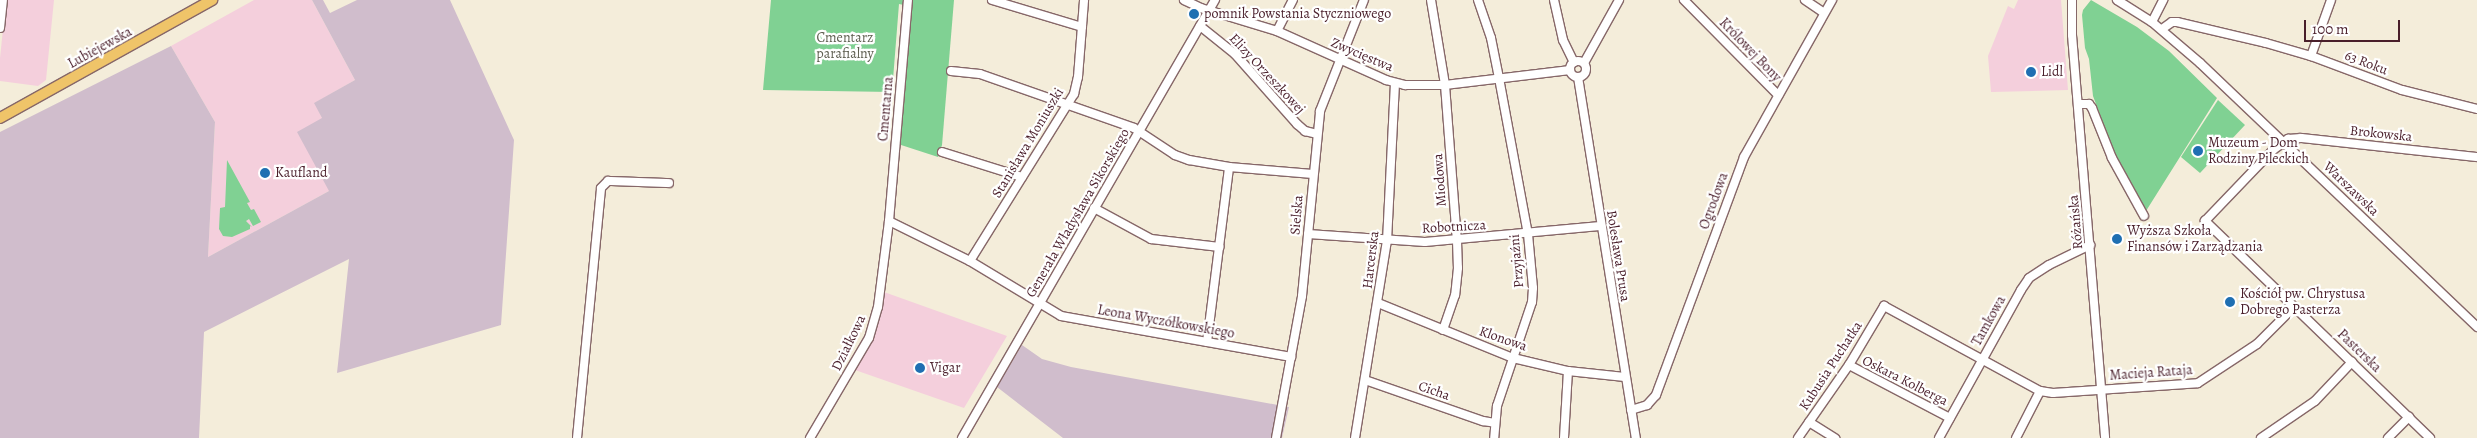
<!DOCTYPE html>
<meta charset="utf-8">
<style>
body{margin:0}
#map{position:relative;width:2477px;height:438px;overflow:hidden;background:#f4edda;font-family:Alegreya,serif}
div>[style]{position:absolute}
.built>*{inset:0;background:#f4cfdc}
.industrial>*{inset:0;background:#d0bdcc}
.green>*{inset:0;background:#80d193}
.roads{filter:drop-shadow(1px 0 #866768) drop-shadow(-1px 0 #866768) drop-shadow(0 1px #866768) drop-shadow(0 -1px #866768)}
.minor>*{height:8px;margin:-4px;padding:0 4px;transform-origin:4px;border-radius:4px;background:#fff}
.minor>.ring{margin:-4px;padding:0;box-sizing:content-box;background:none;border:8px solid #fff;border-radius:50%}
.major>*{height:10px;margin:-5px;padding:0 5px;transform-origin:5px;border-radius:5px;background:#efc469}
.dots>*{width:14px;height:14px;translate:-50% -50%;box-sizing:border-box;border:2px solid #fff;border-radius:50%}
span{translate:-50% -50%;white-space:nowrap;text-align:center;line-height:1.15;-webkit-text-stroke:4.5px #fff;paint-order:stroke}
.poi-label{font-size:14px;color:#4a1f2b}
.left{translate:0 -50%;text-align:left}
.park-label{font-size:14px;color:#5d5d4f}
.street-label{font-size:14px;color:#4a1f2b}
.scale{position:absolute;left:2304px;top:20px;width:96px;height:22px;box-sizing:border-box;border:2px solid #4a1f2b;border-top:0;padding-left:6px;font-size:15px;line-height:18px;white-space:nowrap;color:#4a1f2b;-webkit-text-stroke:4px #fff;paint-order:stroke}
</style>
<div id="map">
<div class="built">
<i style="clip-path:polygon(6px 0,54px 0,46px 80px,38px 86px,0 81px,0 58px)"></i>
<i style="clip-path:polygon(254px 0,312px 0,355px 80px,315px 103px,322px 118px,329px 191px,208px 257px,215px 122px,171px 46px)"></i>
<i style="clip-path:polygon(2018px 0,2061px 0,2068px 90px,1991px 92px,1988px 56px,2008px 6px,2014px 9px)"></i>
<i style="clip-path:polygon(884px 292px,1007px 336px,964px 408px,855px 370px,875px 329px)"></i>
</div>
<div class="industrial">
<i style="clip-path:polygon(312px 0,323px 0,330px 13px,357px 0,450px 0,514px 140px,501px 325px,337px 373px,349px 259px,204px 332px,199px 438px,0 438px,0 132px,171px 46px,215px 122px,208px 257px,329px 191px,297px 132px,322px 118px,314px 103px,355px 80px)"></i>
<i style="clip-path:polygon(1022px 345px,1042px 359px,1071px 367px,1289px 407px,1282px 438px,1063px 438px,997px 387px)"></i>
</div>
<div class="green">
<i style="clip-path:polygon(771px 0,904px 0,904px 5px,899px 4px,892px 92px,763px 90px)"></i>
<i style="clip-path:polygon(911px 0,954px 0,942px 145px,938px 157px,898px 144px)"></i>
<i style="clip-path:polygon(2091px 0,2137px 27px,2169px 51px,2217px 98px,2146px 211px,2128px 182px,2113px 150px,2093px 96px,2089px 59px,2085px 48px,2082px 15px,2083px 10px)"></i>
<i style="clip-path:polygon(2218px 100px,2245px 125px,2200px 173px,2181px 157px)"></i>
<i style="clip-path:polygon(227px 160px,250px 202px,247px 203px,251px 210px,254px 209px,261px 222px,253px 226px,249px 219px,246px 221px,252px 227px,250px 226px,250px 229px,232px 237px,223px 236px,219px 229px,220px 208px,225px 207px)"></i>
</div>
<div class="roads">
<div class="minor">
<i style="left:992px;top:0;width:94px;rotate:16.7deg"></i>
<i style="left:1184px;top:0;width:19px;rotate:25deg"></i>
<i style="left:1201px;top:8px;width:79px;rotate:16.8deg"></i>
<i style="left:1277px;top:31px;width:120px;rotate:24.2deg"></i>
<i style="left:1386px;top:80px;width:20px;rotate:15deg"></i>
<i style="left:1405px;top:85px;width:40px"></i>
<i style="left:1445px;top:85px;width:126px;rotate:-6.8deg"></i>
<i style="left:1431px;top:0;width:86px;rotate:80.6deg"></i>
<i style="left:1445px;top:85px;width:156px;rotate:85.6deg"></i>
<i style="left:1457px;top:241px;width:27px;rotate:88deg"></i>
<i style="left:1458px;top:268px;width:27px;rotate:96deg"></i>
<i style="left:1455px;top:295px;width:37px;rotate:109deg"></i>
<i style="left:1478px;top:0;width:40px;rotate:71.1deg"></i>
<i style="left:1491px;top:38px;width:41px;rotate:78.7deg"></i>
<i style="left:1499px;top:78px;width:159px;rotate:79.5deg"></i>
<i style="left:1528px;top:234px;width:54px;rotate:84.7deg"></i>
<i style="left:1533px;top:288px;width:14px;rotate:94deg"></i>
<i style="left:1532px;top:302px;width:110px;rotate:108.6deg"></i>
<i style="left:1497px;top:406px;width:32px;rotate:95deg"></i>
<i style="left:1554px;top:0;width:41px;rotate:77.3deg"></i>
<i style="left:1563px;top:40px;width:25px;rotate:64deg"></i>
<i style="left:1684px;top:0;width:134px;rotate:45.3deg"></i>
<i style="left:1805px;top:0;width:23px;rotate:34deg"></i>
<i style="left:2072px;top:0;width:35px;rotate:90deg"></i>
<i style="left:2072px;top:35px;width:404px;rotate:85.3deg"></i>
<i style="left:2117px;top:0;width:41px;rotate:32.2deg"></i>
<i style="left:2152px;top:22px;width:63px;rotate:40.5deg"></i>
<i style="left:2200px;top:63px;width:383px;rotate:43.6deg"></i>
<i style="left:2152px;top:22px;width:25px;rotate:-63deg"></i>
<i style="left:1200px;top:26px;width:45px;rotate:38.7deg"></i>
<i style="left:1235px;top:54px;width:94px;rotate:48.5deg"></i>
<i style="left:1297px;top:124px;width:11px;rotate:41deg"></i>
<i style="left:1305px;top:131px;width:12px;rotate:14deg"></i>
<i style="left:0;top:28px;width:28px;rotate:-84deg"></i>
<i style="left:2162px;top:29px;width:12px;rotate:-35deg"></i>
<i style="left:2172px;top:22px;width:5px"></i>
<i style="left:2177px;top:22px;width:91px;rotate:13.3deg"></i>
<i style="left:2266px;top:43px;width:47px;rotate:16.1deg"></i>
<i style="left:2311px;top:56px;width:97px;rotate:20.5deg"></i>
<i style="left:2402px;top:90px;width:77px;rotate:14.2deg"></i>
<i style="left:1277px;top:31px;width:35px;rotate:-63deg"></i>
<i style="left:2311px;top:56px;width:59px;rotate:-70.3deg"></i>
<i class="ring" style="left:1570px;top:61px;width:8px;height:8px"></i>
<i style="left:1584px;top:63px;width:72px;rotate:-60.9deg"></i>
<i style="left:951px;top:71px;width:29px;rotate:6deg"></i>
<i style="left:980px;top:74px;width:163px;rotate:19.3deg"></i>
<i style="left:1134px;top:128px;width:49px;rotate:33.4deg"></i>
<i style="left:1175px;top:155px;width:15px;rotate:20deg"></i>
<i style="left:1189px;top:160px;width:41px;rotate:9.9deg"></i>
<i style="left:1229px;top:167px;width:84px;rotate:4.8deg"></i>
<i style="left:1578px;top:77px;width:366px;rotate:80.9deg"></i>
<i style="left:2078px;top:104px;width:11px"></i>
<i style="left:2089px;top:104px;width:5px;rotate:53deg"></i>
<i style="left:2092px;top:108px;width:54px;rotate:68.2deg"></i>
<i style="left:2112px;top:158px;width:66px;rotate:61.1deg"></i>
<i style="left:942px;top:152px;width:84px;rotate:17.4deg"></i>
<i style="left:1094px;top:208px;width:65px;rotate:28.5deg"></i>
<i style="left:1151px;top:239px;width:69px;rotate:6.6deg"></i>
<i style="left:889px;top:221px;width:90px;rotate:26.3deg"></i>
<i style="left:970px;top:261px;width:106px;rotate:31.1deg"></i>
<i style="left:1061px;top:316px;width:234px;rotate:10.1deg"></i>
<i style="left:1308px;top:234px;width:117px;rotate:3.9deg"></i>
<i style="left:1425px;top:242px;width:177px;rotate:-5.2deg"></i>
<i style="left:970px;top:261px;width:197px;rotate:-58.1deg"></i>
<i style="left:1074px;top:94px;width:17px;rotate:-77deg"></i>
<i style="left:1078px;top:77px;width:77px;rotate:-85.5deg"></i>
<i style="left:1378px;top:303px;width:146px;rotate:22.2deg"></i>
<i style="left:1513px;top:358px;width:57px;rotate:13.3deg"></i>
<i style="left:1568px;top:371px;width:57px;rotate:6deg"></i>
<i style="left:1207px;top:342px;width:176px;rotate:-82.8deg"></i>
<i style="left:1849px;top:365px;width:114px;rotate:27.7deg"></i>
<i style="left:1365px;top:380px;width:125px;rotate:19.2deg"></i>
<i style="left:1483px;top:421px;width:12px;rotate:9deg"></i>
<i style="left:1631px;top:410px;width:17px;rotate:-17deg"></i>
<i style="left:1647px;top:405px;width:13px;rotate:-48deg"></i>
<i style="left:1656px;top:395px;width:254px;rotate:-69.7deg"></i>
<i style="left:1744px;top:157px;width:180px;rotate:-60.7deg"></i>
<i style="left:1809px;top:422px;width:31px;rotate:32deg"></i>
<i style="left:577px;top:438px;width:251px;rotate:-84.5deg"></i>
<i style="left:601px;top:188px;width:10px;rotate:-45deg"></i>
<i style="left:608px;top:181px;width:61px;rotate:1.9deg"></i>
<i style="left:810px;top:438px;width:116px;rotate:-59.5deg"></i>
<i style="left:869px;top:338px;width:32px;rotate:-74deg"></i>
<i style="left:878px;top:307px;width:87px;rotate:-82.7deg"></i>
<i style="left:889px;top:221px;width:222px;rotate:-85.1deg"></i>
<i style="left:962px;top:438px;width:506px;rotate:-59.99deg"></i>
<i style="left:1276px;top:438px;width:144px;rotate:-79.6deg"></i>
<i style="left:1302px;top:296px;width:186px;rotate:-84.4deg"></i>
<i style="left:1320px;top:111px;width:119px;rotate:-68.4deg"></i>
<i style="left:1355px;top:438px;width:200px;rotate:-80.8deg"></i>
<i style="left:1387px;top:241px;width:158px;rotate:-87.1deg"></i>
<i style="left:1564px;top:438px;width:67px;rotate:-86.6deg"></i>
<i style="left:1798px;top:438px;width:89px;rotate:-55.1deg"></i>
<i style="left:1849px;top:365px;width:69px;rotate:-59.3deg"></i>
<i style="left:1884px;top:306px;width:178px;rotate:28.6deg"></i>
<i style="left:2040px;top:391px;width:13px;rotate:9deg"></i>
<i style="left:2053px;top:393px;width:145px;rotate:-3.9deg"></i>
<i style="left:2198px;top:383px;width:71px;rotate:-33.5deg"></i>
<i style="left:2257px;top:344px;width:52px;rotate:-45deg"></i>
<i style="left:1939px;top:438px;width:169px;rotate:-61deg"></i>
<i style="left:2021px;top:290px;width:14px;rotate:-56deg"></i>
<i style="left:2029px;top:278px;width:24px;rotate:-33deg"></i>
<i style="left:2049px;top:265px;width:46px;rotate:-26deg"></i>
<i style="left:2016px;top:438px;width:53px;rotate:-62.9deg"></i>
<i style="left:2261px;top:438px;width:65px;rotate:-34.4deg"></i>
<i style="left:2315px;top:401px;width:54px;rotate:-46.5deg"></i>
<i style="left:2388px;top:438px;width:30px;rotate:-45deg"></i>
<i style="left:2430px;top:438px;width:313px;rotate:-136deg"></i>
<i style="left:2205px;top:221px;width:98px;rotate:-46.2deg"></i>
<i style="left:2273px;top:150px;width:19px;rotate:-36deg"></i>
<i style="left:2288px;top:139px;width:13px;rotate:-4deg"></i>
<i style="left:2301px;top:138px;width:177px;rotate:6.2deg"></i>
</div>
<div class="major">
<i style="left:0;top:118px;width:243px;rotate:-29.1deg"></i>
</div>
</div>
<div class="dots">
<i style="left:1194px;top:14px;background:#1f6fb2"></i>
<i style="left:2031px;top:72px;background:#1f6fb2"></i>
<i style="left:2198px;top:151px;background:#1f6fb2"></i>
<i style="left:265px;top:173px;background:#1f6fb2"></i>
<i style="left:2117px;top:239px;background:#1f6fb2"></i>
<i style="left:2230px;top:302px;background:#1f6fb2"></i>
<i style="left:920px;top:368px;background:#1f6fb2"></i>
</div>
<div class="poi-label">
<span class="left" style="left:1204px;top:14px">pomnik Powstania Styczniowego</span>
<span class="left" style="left:2041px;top:72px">Lidl</span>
<span class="left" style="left:2208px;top:151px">Muzeum - Dom<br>Rodziny Pileckich</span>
<span class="left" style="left:275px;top:173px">Kaufland</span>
<span class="left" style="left:2127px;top:239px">Wyższa Szkoła<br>Finansów i Zarządzania</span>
<span class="left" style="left:2240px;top:302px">Kościół pw. Chrystusa<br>Dobrego Pasterza</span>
<span class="left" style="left:930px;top:368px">Vigar</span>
</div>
<div class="park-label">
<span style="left:845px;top:46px">Cmentarz<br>parafialny</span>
</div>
<div class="street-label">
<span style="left:100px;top:48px;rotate:-29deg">Lubiejewska</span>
<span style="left:1750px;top:50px;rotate:46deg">Królowej Bony</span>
<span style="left:1362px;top:55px;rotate:23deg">Zwycięstwa</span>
<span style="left:2366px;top:63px;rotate:21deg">63 Roku</span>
<span style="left:1267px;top:74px;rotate:47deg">Elizy Orzeszkowej</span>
<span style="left:886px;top:109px;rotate:-85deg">Cmentarna</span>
<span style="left:2381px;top:134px;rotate:6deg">Brokowska</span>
<span style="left:1028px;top:143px;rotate:-59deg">Stanisława Moniuszki</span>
<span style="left:1440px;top:180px;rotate:-94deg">Miodowa</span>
<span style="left:2351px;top:189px;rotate:44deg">Warszawska</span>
<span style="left:1714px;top:201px;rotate:-70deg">Ogrodowa</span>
<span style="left:1078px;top:213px;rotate:-60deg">Generała Władysława Sikorskiego</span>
<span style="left:1297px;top:215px;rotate:-85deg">Sielska</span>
<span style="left:2076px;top:222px;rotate:-95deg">Różańska</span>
<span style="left:1454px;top:227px;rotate:-3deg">Robotnicza</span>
<span style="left:1618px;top:256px;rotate:81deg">Bolesława Prusa</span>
<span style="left:1371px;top:260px;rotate:-83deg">Harcerska</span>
<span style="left:1517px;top:261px;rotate:-95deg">Przyjaźni</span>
<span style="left:1989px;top:321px;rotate:-61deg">Tamkowa</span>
<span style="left:1166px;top:322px;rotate:10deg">Leona Wyczółkowskiego</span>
<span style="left:1503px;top:339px;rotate:19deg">Klonowa</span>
<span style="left:849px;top:343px;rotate:-64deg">Działkowa</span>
<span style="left:2359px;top:351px;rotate:44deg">Pasterska</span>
<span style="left:1831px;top:366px;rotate:-57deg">Kubusia Puchatka</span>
<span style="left:2151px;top:373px;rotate:-4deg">Macieja Rataja</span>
<span style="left:1905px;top:381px;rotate:27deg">Oskara Kolberga</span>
<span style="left:1434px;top:391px;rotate:19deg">Cicha</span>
</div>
<div class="scale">100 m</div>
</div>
